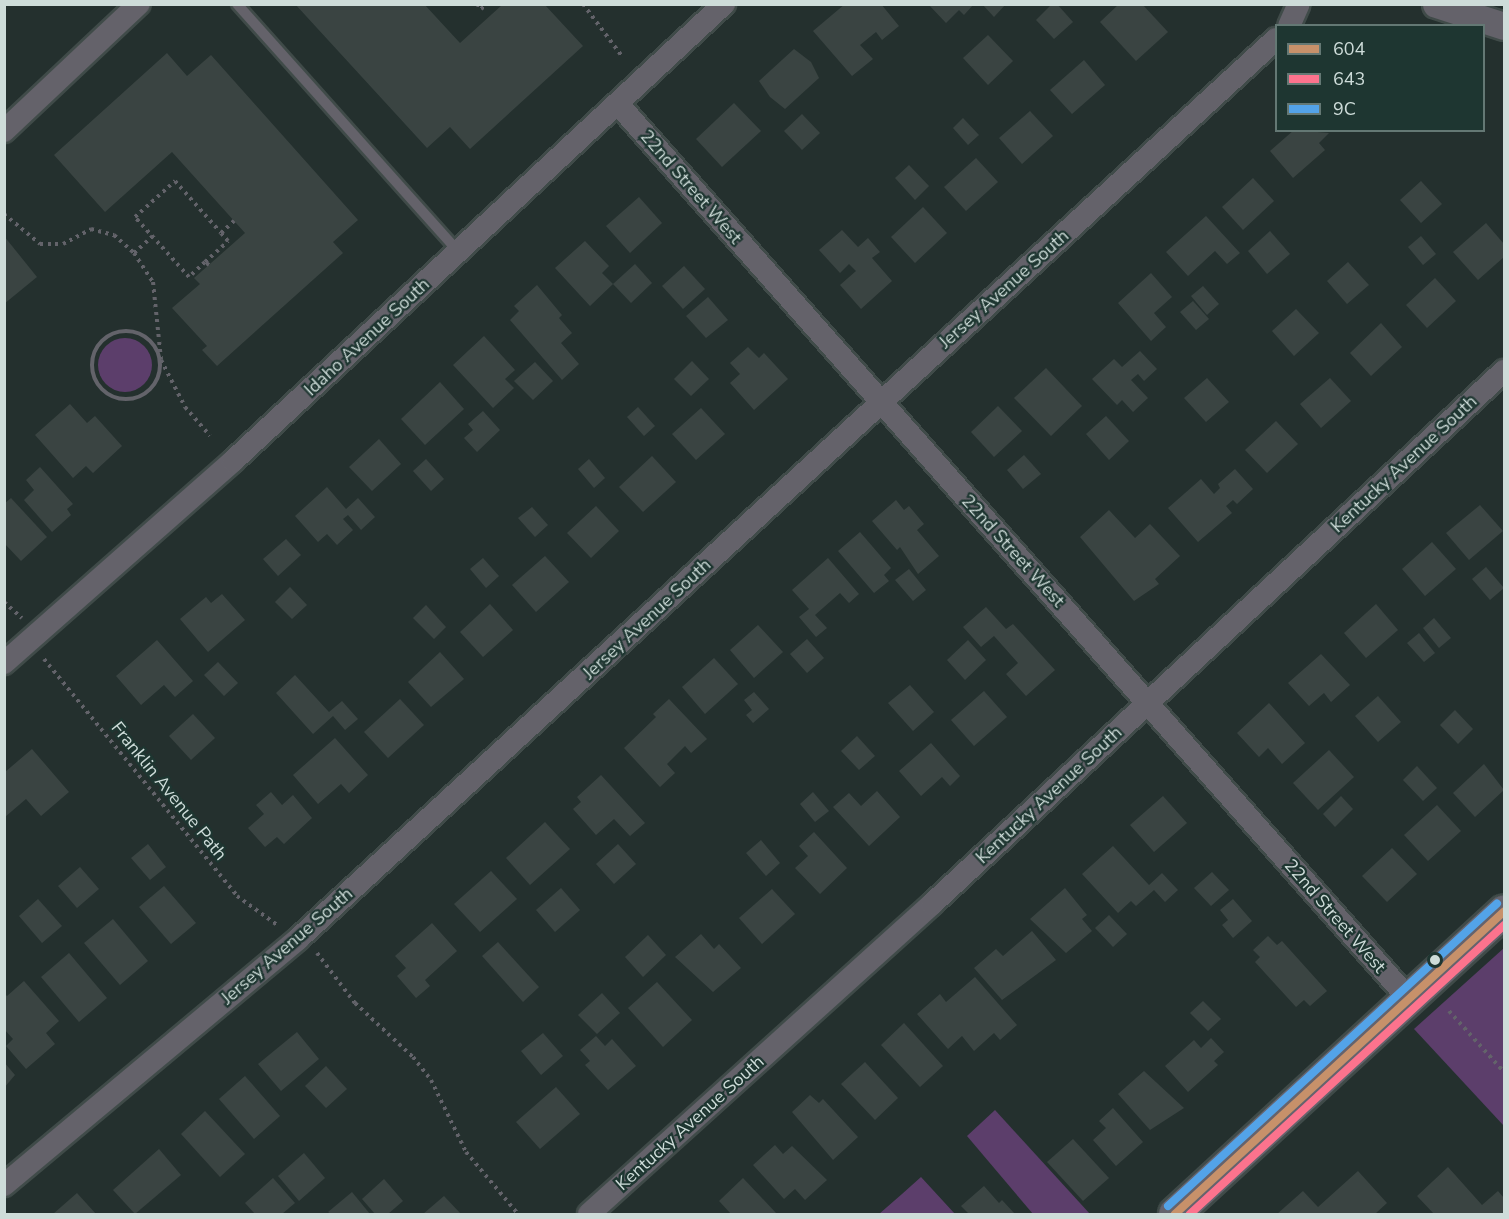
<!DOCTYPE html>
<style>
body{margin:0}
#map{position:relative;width:1509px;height:1219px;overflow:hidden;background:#24302e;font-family:"Nunito Sans",sans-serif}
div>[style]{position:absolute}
.green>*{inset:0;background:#5c3e6b}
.round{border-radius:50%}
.building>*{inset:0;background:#3a4442}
.path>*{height:4px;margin-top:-2px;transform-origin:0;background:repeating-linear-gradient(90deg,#63636a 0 3px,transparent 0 7.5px)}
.path>.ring{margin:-2px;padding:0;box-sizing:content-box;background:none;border:4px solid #63636a;border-radius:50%}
.roads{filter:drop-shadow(2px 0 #404b49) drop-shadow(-2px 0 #404b49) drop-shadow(0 2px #404b49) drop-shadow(0 -2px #404b49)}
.service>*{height:10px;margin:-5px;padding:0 5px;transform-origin:5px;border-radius:5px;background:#64626a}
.minor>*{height:22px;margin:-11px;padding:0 11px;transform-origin:11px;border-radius:11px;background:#64626a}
.tertiary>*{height:27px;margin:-13.5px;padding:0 13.5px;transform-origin:13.5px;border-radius:13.5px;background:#64626a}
.secondary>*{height:32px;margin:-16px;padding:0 16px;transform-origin:16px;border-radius:16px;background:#65636d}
.bus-1>*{height:8px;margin:-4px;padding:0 4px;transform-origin:4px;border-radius:4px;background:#c7916a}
.bus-2>*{height:8px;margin:-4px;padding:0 4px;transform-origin:4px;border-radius:4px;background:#fc738d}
.bus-3>*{height:8px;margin:-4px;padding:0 4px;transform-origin:4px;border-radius:4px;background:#53a3e8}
.dots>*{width:16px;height:16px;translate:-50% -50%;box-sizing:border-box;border:3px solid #1e3631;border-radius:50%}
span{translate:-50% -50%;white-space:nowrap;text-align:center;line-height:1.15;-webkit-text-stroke:4.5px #1e3631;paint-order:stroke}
.street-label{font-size:18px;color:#cedcd9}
.frame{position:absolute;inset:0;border:6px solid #cedcd9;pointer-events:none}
.legend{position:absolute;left:1275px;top:24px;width:210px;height:108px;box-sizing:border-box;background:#1e3631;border:2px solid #647874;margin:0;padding:8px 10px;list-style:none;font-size:18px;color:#cedcd9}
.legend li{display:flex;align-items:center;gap:12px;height:30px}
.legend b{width:30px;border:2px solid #647874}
</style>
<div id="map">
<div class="green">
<i class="round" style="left:98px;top:338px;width:54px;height:54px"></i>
<i style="clip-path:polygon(1504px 948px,1504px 1126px,1414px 1029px)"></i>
<i style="clip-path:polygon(995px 1110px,1090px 1214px,1033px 1214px,967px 1136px)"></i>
<i style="clip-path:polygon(921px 1177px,955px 1214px,879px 1214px,902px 1194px)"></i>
</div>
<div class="building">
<i style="clip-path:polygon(295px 4px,424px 4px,460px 43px,502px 5px,545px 5px,583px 46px,470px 149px,450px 127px,427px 148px)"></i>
<i style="clip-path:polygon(845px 4px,881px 4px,899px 26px,882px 40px,876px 32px,860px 45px,873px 59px,852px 76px,813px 31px)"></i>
<i style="clip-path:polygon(928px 4px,974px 4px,964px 15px,959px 10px,946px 23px)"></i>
<i style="clip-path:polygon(982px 4px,1006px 4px,994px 17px)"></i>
<i style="clip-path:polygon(1052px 4px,1057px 4px,1073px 22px,1054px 39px,1036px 20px)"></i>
<i style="clip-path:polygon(1119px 4px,1142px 4px,1168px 32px,1136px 61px,1100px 22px)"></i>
<i style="clip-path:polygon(988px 35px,1013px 61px,988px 85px,963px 58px)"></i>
<i style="clip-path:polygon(794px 49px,811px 62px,819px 78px,785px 109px,770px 97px,759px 81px)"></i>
<i style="clip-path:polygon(167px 53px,187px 76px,211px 55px,358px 220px,333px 242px,343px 253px,217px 366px,202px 350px,207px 346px,172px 308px,200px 284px,194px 278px,245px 233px,172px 152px,105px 212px,54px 155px)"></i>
<i style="clip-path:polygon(1084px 60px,1105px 85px,1072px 114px,1050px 90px)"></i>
<i style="clip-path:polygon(734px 103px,761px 131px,722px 167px,696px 139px)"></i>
<i style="clip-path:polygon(1030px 111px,1053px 136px,1022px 164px,999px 138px)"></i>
<i style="clip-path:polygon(802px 114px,820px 133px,802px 150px,784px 131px)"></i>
<i style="clip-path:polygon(963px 118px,979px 135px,968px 145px,953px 128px)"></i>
<i style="clip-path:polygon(1294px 130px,1329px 133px,1319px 143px,1325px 150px,1293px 178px,1270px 151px)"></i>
<i style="clip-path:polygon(976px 158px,998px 182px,966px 211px,944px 187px)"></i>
<i style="clip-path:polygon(909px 165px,929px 186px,915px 200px,895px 178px)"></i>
<i style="clip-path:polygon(1253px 178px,1274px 201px,1243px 230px,1222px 207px)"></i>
<i style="clip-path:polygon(1421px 181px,1442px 204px,1421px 223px,1400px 200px)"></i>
<i style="clip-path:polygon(639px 197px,662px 223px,630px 253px,606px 226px)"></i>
<i style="clip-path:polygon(923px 207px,947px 233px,915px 263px,891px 237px)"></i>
<i style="clip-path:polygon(1206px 216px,1240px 253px,1227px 264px,1215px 251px,1188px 276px,1166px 252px)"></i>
<i style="clip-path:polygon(1486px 223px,1504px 244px,1504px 257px,1478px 280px,1453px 252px)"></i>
<i style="clip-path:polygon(842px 230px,858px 247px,868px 238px,880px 252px,872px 258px,892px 281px,861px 309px,840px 285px,856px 271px,849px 264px,840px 273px,819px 250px)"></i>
<i style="clip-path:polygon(1270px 231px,1290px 254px,1267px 274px,1248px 251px)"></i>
<i style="clip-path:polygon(4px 236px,37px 277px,4px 304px)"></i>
<i style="clip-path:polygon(1421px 236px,1436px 254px,1423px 265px,1408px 247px)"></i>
<i style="clip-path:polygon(585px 241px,609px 266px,602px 273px,613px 284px,590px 306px,555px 268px)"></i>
<i style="clip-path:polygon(1348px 262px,1369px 285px,1347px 304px,1327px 281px)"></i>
<i style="clip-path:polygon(635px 264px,652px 283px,631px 303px,613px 284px)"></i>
<i style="clip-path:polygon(684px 266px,705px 289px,683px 309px,662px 286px)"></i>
<i style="clip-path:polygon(1151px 273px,1172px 297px,1154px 313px,1166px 327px,1151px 341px,1118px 303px)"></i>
<i style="clip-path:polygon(1435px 278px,1456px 301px,1427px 328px,1406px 305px)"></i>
<i style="clip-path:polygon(537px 285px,562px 315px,559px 318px,572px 333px,561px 343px,579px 364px,562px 380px,510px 320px,519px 311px,514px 306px)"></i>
<i style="clip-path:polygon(1203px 286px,1219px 304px,1207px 315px,1191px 296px)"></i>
<i style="clip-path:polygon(708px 297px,728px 320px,706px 338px,686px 316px)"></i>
<i style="clip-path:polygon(1193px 301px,1209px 319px,1196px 330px,1180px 312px)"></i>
<i style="clip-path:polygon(1296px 309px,1319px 333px,1294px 356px,1272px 331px)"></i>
<i style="clip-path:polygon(1381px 323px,1402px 347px,1371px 376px,1350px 353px)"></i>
<i style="clip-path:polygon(484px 336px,515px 370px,505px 379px,514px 388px,493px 408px,453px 365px)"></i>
<i style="clip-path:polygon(748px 347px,759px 358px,764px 353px,788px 379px,754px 410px,730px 383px,740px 374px,730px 363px)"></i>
<i style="clip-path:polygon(1140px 351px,1157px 369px,1144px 381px,1138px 374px,1131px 380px,1148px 398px,1133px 412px,1122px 400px,1117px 405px,1092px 379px,1114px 359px,1122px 367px)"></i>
<i style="clip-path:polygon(692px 361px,709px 379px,691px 396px,674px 379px)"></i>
<i style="clip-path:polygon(535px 362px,553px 381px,533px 400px,514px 381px)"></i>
<i style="clip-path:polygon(1046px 368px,1082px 406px,1051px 436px,1014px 398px)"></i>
<i style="clip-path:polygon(1207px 378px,1229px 402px,1206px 422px,1184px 398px)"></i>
<i style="clip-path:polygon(1330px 378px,1351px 401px,1321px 428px,1300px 404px)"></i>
<i style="clip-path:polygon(440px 382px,464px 409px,425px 445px,401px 419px)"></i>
<i style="clip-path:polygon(70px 404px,87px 423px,95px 416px,122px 446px,93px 473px,86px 466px,73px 478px,35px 435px)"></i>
<i style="clip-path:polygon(998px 406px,1022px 431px,994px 457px,971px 432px)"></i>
<i style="clip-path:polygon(638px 407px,655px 426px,644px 436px,627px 417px)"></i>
<i style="clip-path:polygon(701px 408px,725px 434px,696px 460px,672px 434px)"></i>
<i style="clip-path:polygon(483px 411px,500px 430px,477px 452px,464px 438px,473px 430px,468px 424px)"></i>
<i style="clip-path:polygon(1106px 416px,1129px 441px,1109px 460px,1086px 434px)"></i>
<i style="clip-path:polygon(1276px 421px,1298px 444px,1267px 473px,1245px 450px)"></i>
<i style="clip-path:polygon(379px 439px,401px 464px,372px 491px,349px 467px)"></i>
<i style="clip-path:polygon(1024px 455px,1041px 474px,1023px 489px,1007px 470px)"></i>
<i style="clip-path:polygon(652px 456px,676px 482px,643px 512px,619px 487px)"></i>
<i style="clip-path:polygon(426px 459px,444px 479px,431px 491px,413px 471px)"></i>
<i style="clip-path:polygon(589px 459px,605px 478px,594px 488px,578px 469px)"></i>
<i style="clip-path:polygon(40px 467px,73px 504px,67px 509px,71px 515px,52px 532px,24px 500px,34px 490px,26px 480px)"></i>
<i style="clip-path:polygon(1235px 469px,1253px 489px,1237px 504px,1233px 500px,1226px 506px,1232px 513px,1198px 542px,1168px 508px,1201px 479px,1214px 494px,1220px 488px,1218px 484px)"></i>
<i style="clip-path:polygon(327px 487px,346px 509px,358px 498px,375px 517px,361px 530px,348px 515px,343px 519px,353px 530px,337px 545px,327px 534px,318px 542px,295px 516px)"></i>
<i style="clip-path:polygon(11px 498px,47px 537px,21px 561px,4px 543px,4px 504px)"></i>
<i style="clip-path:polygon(896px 500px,904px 510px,909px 506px,924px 524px,917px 530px,939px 556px,918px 574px,900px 547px,897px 550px,872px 521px)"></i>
<i style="clip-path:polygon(1480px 505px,1503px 531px,1469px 560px,1446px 533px)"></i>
<i style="clip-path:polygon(596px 506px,619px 531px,591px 558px,567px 533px)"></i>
<i style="clip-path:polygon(532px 507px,548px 525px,535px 537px,518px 518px)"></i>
<i style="clip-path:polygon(1109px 510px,1135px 538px,1150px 524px,1180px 556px,1155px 579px,1159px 584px,1134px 601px,1080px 537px)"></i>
<i style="clip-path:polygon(860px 532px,891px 568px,884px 575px,889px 581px,874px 593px,838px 551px)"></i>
<i style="clip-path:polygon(286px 539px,301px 555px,278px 576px,263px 559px)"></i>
<i style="clip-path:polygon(1432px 542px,1456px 569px,1425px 596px,1402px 569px)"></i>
<i style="clip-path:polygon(545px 556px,569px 582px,536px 612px,512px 585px)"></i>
<i style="clip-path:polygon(483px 558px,499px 576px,486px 588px,470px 569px)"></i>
<i style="clip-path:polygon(828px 558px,859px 594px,849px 603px,840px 593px,815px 615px,827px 628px,816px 637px,799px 617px,809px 609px,792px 590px)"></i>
<i style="clip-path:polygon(1486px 567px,1504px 588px,1490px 600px,1472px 579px)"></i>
<i style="clip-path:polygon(909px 569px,926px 590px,913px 601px,895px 580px)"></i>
<i style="clip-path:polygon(290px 587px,307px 605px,292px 619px,275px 602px)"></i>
<i style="clip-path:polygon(222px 594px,245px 620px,208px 652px,180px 619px,206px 597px,211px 603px)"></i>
<i style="clip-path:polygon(490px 604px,513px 630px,483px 657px,460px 632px)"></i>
<i style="clip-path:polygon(1376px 604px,1398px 630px,1366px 658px,1344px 633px)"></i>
<i style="clip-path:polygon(426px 605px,446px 627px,434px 639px,413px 618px)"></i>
<i style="clip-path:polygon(986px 607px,1006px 629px,1013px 624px,1055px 670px,1026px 696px,1006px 674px,1018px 663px,994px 636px,981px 647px,963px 627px)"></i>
<i style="clip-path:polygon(1434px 618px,1451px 638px,1439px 648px,1423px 628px)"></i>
<i style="clip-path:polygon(758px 625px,783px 652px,754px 678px,730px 650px)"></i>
<i style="clip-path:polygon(1419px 633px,1435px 653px,1424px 662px,1407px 643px)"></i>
<i style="clip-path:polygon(807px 639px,824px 658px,807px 673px,790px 654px)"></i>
<i style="clip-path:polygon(157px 640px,193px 681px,175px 697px,164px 685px,141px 705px,116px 676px)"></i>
<i style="clip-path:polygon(968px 640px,986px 660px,965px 680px,947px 660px)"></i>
<i style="clip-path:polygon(440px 652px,464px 679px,431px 707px,408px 682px)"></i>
<i style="clip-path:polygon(1321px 654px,1350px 685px,1331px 702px,1324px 693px,1309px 706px,1288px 683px)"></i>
<i style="clip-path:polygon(714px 658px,738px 684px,705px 714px,682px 687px)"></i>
<i style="clip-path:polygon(218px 662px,238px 683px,224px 696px,204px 675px)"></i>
<i style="clip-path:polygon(295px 675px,329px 712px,342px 701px,358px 719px,345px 730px,333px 716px,313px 734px,276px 693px)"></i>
<i style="clip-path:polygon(910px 685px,934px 712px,913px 731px,888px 703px)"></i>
<i style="clip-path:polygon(984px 691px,1007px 717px,974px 746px,951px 720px)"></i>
<i style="clip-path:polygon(754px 692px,769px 709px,753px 723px,746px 715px,752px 710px,744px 700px)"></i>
<i style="clip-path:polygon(1378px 696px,1401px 722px,1378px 742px,1355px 716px)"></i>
<i style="clip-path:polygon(400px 699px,424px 725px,388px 758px,364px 732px)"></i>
<i style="clip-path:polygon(669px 699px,707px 739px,691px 753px,685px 746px,667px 764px,675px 773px,660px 787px,624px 748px,656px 717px,653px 714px)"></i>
<i style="clip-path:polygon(1269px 703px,1305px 743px,1282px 764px,1268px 748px,1259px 757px,1237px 733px)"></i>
<i style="clip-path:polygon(1455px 710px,1473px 729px,1458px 744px,1440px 725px)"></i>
<i style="clip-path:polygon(193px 714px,215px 738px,191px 760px,169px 736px)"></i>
<i style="clip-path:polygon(857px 736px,875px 756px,859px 770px,841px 751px)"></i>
<i style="clip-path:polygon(335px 738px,368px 775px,349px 793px,341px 784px,318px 804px,293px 775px)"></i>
<i style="clip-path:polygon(931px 743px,960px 776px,950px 786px,942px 777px,921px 796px,899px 771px)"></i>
<i style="clip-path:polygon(32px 749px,69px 792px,41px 816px,26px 799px,5px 817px,5px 772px)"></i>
<i style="clip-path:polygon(1329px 750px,1354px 777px,1318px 810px,1293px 783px)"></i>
<i style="clip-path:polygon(1484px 764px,1504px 790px,1475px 817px,1453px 793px)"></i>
<i style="clip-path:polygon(1417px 766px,1437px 788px,1423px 801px,1403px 780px)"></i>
<i style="clip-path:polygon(601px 775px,645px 823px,630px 836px,614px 819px,596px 835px,573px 809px,581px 802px,577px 797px)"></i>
<i style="clip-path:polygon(877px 791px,900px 817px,869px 846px,833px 807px,849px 793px,861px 806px)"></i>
<i style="clip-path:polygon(271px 792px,282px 805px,293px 795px,312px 818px,284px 844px,277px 837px,265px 847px,248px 828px,264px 814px,256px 805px)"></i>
<i style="clip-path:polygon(813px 792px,829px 811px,815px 822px,800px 804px)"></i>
<i style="clip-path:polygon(1163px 796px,1187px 823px,1154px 852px,1130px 825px)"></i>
<i style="clip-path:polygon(1341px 796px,1353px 809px,1335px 827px,1323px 814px)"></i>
<i style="clip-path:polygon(1437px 805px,1461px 831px,1428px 861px,1404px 835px)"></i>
<i style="clip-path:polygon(545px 822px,570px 849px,530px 885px,506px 858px)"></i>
<i style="clip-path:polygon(814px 832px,847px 868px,820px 894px,795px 868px,808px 856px,799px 846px)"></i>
<i style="clip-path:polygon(761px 840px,780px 863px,766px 876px,746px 853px)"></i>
<i style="clip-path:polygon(148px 844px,166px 867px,150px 880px,131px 858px)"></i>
<i style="clip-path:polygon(618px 844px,636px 864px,614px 884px,596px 864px)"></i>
<i style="clip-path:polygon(1113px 846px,1149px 885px,1162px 873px,1178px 890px,1165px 902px,1154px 890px,1136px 906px,1131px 901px,1118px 913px,1082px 874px)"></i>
<i style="clip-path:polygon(1392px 848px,1417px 874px,1387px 902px,1362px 876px)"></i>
<i style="clip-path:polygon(80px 867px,99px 889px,77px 908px,58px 886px)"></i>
<i style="clip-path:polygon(491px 871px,517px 899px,480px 932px,454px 904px)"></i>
<i style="clip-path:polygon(1212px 872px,1229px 890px,1211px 906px,1194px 888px)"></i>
<i style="clip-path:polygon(164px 886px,196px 923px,171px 944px,139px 907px)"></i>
<i style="clip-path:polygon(561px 888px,580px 910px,555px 932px,536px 910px)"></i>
<i style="clip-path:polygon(1065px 888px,1087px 915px,1082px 919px,1092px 931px,1066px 953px,1030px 919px)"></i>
<i style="clip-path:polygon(772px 889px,795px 914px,762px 944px,739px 918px)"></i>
<i style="clip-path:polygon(38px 899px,62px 926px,42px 943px,19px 916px)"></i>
<i style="clip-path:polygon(1233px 899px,1252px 921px,1233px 938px,1222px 925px,1228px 920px,1220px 910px)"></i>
<i style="clip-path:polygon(1109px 915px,1127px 934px,1113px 947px,1095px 928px)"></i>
<i style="clip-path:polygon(113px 919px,148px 961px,120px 985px,84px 943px)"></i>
<i style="clip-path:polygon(432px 923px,457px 951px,425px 980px,430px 986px,416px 998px,397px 976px,406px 968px,395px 956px)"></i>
<i style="clip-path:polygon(1032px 931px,1056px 960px,1002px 1000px,974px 968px,996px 949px,1003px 956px)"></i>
<i style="clip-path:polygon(701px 934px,714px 949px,719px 944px,741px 968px,713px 992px,675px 957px)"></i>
<i style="clip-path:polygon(648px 935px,666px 955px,643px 977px,625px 957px)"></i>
<i style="clip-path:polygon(1268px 936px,1277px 945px,1282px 941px,1327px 991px,1310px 1006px,1304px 1000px,1296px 1007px,1255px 962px,1260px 957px,1253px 950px)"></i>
<i style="clip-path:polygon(498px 942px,539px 987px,523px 1002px,482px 956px)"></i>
<i style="clip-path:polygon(69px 953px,107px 998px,79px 1022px,41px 977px)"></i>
<i style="clip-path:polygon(975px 977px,1017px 1025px,1000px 1040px,994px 1033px,974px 1051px,962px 1036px,948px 1049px,917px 1014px,940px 994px,946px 1002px)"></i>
<i style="clip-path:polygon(24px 981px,59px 1021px,46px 1033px,55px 1044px,26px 1069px,6px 1046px,13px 1039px,4px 1029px,4px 993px,7px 996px)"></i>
<i style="clip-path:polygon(657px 982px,692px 1020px,663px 1047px,628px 1008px)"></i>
<i style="clip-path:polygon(602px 993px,620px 1013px,597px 1034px,578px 1015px)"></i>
<i style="clip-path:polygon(1203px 1001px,1221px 1019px,1208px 1031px,1190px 1013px)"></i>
<i style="clip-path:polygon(904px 1023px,943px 1066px,920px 1087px,881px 1045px)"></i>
<i style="clip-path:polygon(297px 1032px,319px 1059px,281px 1091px,258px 1064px)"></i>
<i style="clip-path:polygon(543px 1033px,563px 1056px,541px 1075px,521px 1051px)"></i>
<i style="clip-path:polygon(596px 1036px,605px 1046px,612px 1039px,636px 1066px,608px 1090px,585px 1065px,590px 1061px,580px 1050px)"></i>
<i style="clip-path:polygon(1211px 1038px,1224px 1052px,1214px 1061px,1218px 1065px,1188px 1092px,1165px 1066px,1194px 1040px,1201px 1048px)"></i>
<i style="clip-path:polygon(4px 1062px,15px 1075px,4px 1088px)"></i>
<i style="clip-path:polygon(865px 1062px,898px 1098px,875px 1120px,841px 1084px)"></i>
<i style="clip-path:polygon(326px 1066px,347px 1089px,326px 1108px,305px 1086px)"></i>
<i style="clip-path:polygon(1144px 1071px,1184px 1108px,1150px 1130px,1118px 1094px)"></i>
<i style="clip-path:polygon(245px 1076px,280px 1116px,254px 1139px,219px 1099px)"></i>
<i style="clip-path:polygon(556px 1087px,580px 1114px,540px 1149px,516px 1122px)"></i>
<i style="clip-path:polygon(810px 1095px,819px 1103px,823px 1099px,858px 1137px,833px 1160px,792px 1112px)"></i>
<i style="clip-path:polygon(1113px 1108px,1143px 1142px,1116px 1166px,1093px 1140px,1106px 1128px,1099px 1121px)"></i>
<i style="clip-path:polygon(205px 1111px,245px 1154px,220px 1177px,181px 1134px)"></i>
<i style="clip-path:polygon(1073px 1139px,1109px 1178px,1083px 1201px,1047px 1162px)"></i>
<i style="clip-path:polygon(775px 1145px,783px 1154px,792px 1146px,827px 1180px,805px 1200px,795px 1189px,784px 1199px,753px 1165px)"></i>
<i style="clip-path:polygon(159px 1149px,181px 1175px,135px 1214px,113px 1190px)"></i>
<i style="clip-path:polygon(304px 1153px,325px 1178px,299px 1201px,278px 1176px)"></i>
<i style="clip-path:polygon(1448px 1167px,1482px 1205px,1498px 1191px,1504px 1198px,1504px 1214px,1434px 1214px,1417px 1196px)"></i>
<i style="clip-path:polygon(1358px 1171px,1387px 1203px,1375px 1214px,1277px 1214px,1303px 1191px,1318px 1207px)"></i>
<i style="clip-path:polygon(273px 1178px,295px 1203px,282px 1214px,255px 1214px,245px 1203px)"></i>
<i style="clip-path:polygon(743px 1178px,777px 1214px,731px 1214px,719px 1201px)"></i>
<i style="clip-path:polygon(384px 1179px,403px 1201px,388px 1214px,375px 1214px,362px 1199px)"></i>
<i style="clip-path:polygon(984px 1186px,999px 1203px,1002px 1200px,1015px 1214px,969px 1214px,961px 1206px)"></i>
<i style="clip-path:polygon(352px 1192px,370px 1214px,331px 1214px,328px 1212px)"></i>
<i style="clip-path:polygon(77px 1193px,96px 1214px,53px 1214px)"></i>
<i style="clip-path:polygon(444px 1196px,461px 1214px,423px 1214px)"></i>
</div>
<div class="path">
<i style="left:477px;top:4px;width:6px;rotate:51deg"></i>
<i style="left:481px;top:9px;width:8px;rotate:-40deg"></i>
<i style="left:583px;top:4px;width:64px;rotate:53.3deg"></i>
<i style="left:4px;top:214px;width:47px;rotate:39.8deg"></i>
<i style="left:40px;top:244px;width:23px"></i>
<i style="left:63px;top:244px;width:32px;rotate:-28deg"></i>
<i style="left:91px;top:229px;width:24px;rotate:15deg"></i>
<i style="left:114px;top:235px;width:27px;rotate:42deg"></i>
<i style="left:134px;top:253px;width:35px;rotate:57deg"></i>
<i style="left:153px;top:282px;width:78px;rotate:84.1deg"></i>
<i style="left:161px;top:360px;width:53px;rotate:62.9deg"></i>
<i style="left:185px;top:407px;width:38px;rotate:49deg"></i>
<i style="left:134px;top:253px;width:25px;rotate:-42deg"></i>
<i style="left:205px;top:262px;width:22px;rotate:137deg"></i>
<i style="left:189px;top:277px;width:81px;rotate:-132deg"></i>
<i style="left:135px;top:217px;width:54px;rotate:-42deg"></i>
<i style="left:175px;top:181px;width:69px;rotate:48.5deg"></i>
<i style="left:209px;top:265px;width:5px;rotate:-143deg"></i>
<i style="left:205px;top:262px;width:31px;rotate:-42deg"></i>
<i style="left:228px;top:241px;width:11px;rotate:-131deg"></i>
<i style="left:221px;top:233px;width:18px;rotate:-43deg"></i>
<i class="ring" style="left:92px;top:331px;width:64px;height:64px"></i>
<i style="left:4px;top:602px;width:24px;rotate:42deg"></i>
<i style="left:44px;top:659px;width:306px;rotate:50.8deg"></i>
<i style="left:237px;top:896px;width:49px;rotate:35.9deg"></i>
<i style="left:317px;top:953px;width:63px;rotate:52.8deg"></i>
<i style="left:355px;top:1003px;width:79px;rotate:43deg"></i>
<i style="left:413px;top:1057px;width:29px;rotate:52deg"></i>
<i style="left:431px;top:1080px;width:80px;rotate:64.1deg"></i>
<i style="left:466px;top:1152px;width:81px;rotate:50deg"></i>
<i style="left:1449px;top:1011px;width:82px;rotate:48deg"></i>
</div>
<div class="roads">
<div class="service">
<i style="left:237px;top:4px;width:331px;rotate:48.2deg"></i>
</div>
<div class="minor">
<i style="left:1289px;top:26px;width:24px;rotate:-66deg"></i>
<i style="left:618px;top:104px;width:1194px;rotate:48.53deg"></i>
<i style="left:4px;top:131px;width:185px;rotate:-43.3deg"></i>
<i style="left:4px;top:663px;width:305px;rotate:-41.4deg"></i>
<i style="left:233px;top:461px;width:671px;rotate:-42.95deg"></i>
<i style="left:4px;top:1185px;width:383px;rotate:-39.9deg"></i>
<i style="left:298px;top:939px;width:1329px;rotate:-42.62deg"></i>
<i style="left:589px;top:1214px;width:462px;rotate:-42.1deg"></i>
<i style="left:932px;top:904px;width:782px;rotate:-42.98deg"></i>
</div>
<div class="tertiary">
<i style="left:1436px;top:4px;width:71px;rotate:17.9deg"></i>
</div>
<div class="secondary">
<i style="left:1175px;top:1214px;width:447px;rotate:-42.6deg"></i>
</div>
</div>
<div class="bus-1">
<i style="left:1175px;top:1214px;width:447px;rotate:-42.6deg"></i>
</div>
<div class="bus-2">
<i style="left:1190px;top:1214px;width:427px;rotate:-42.6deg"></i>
</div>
<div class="bus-3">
<i style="left:1168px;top:1206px;width:447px;rotate:-42.6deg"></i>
</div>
<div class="dots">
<i style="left:1435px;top:960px;background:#cedcd9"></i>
</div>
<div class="street-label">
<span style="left:691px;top:187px;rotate:49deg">22nd Street West</span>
<span style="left:1004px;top:289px;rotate:-42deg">Jersey Avenue South</span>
<span style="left:367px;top:337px;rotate:-43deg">Idaho Avenue South</span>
<span style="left:1404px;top:464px;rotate:-43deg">Kentucky Avenue South</span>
<span style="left:1013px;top:551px;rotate:48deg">22nd Street West</span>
<span style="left:647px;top:619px;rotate:-43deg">Jersey Avenue South</span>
<span style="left:169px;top:791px;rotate:51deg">Franklin Avenue Path</span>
<span style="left:1049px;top:795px;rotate:-43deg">Kentucky Avenue South</span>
<span style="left:1335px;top:916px;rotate:49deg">22nd Street West</span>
<span style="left:287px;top:946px;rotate:-41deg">Jersey Avenue South</span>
<span style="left:690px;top:1123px;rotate:-42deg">Kentucky Avenue South</span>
</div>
<div class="frame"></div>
<ul class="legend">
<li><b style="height:8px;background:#c7916a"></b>604</li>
<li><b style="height:8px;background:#fc738d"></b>643</li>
<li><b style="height:8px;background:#53a3e8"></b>9C</li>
</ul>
</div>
